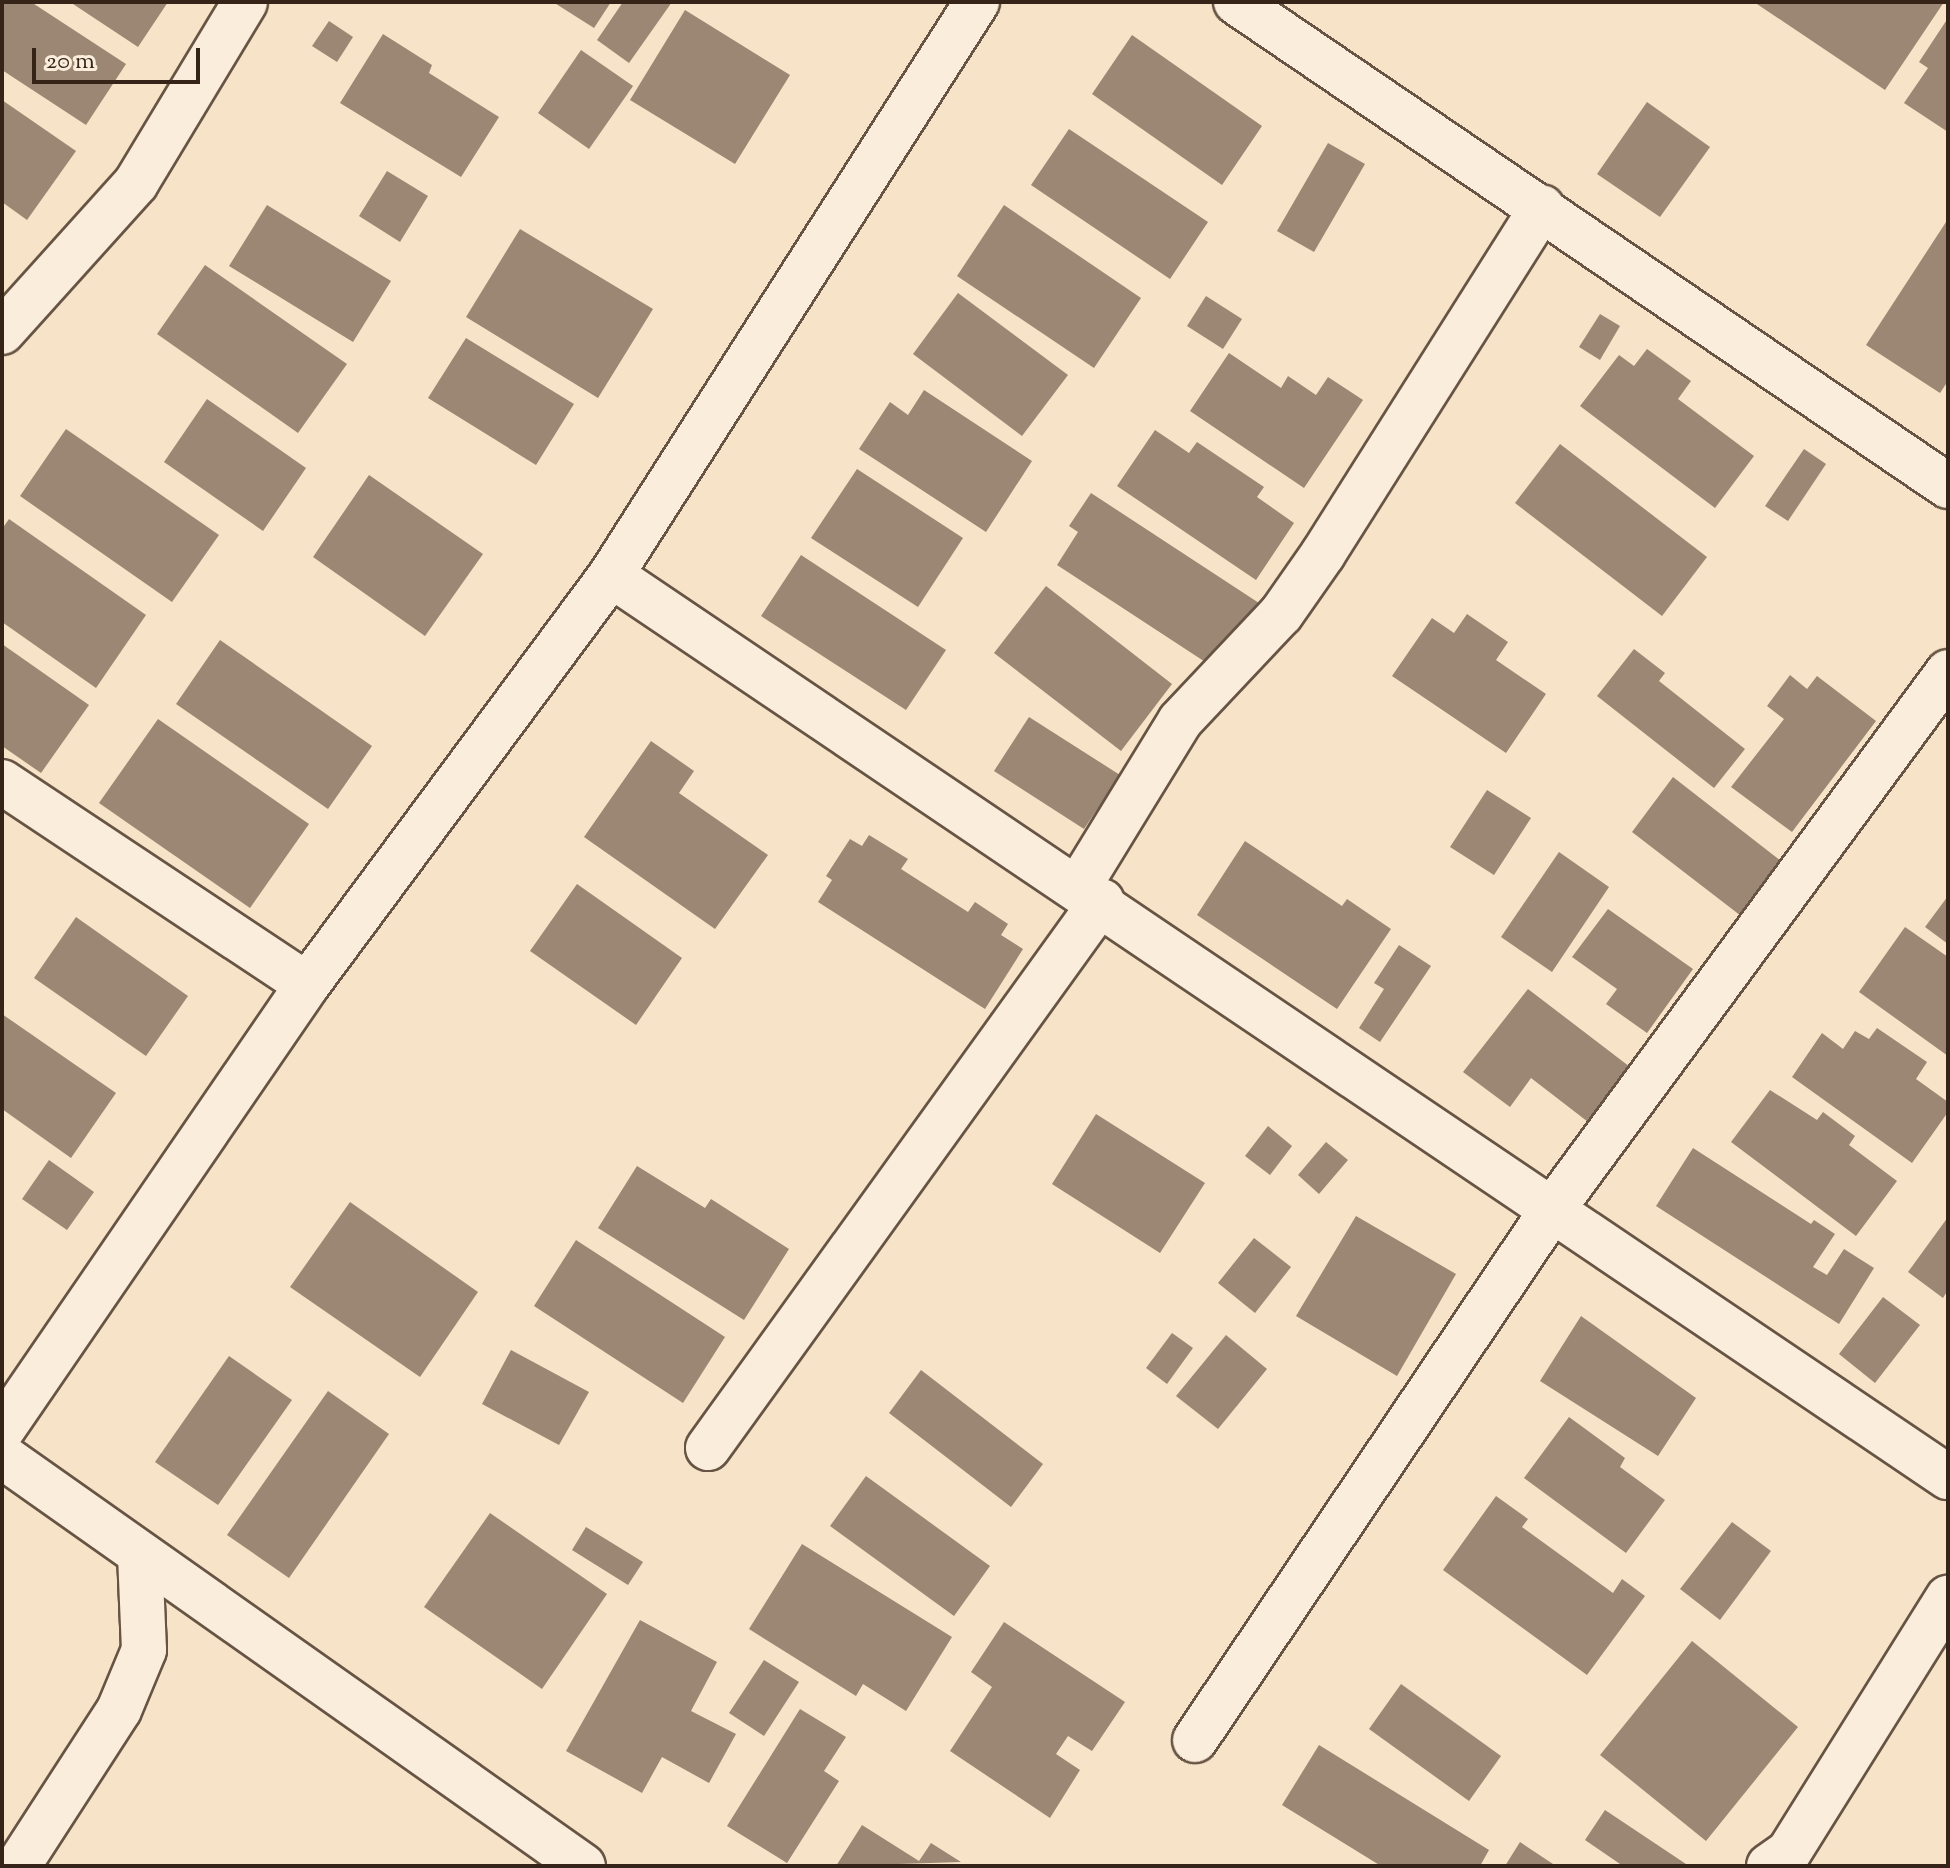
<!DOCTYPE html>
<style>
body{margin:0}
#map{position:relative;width:1950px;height:1868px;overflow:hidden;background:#f7e3c7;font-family:"Sorts Mill Goudy",serif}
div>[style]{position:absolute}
.building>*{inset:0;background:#9b8773}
.roads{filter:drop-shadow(2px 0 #675444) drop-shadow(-2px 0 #675444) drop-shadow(0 2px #675444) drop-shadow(0 -2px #675444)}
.minor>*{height:44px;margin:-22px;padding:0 22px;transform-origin:22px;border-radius:22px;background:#faeddb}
span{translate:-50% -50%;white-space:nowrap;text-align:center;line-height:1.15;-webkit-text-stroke:7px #faeddb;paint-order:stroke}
.frame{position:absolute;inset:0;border:4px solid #372418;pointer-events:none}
.scale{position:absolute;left:32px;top:48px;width:168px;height:36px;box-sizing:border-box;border:4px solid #372418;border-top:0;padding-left:10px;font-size:24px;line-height:28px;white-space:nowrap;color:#372418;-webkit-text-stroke:6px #faeddb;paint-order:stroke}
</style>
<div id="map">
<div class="building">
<i style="clip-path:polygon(2px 2px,31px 2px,126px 64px,86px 125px,2px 70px)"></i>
<i style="clip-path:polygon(70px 2px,168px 2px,138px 47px)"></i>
<i style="clip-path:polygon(553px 2px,611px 2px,594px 28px)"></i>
<i style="clip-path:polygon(623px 2px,672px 2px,629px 63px,597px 40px)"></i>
<i style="clip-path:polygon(1754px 2px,1944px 2px,1885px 90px)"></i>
<i style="clip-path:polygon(685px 10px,790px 75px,735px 164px,630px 100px)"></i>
<i style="clip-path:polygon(1948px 18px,1948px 132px,1904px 103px,1928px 68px,1919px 62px)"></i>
<i style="clip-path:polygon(329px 21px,353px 37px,337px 62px,312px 46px)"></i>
<i style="clip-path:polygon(383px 34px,432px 65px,429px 73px,499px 117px,461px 177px,340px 103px)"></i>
<i style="clip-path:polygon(1132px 35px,1262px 126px,1222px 185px,1092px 94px)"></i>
<i style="clip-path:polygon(581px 50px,633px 86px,589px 149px,538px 113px)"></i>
<i style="clip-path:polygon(2px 100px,76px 151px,27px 220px,2px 202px)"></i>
<i style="clip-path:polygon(1647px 102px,1710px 147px,1660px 217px,1597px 174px)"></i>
<i style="clip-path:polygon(1069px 129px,1208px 222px,1170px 279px,1031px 185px)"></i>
<i style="clip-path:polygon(1328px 143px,1365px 164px,1314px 252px,1277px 231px)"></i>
<i style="clip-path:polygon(387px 171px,428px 196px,400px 242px,359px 216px)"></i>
<i style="clip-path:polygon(267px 205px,391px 281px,353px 342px,229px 266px)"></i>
<i style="clip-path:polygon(1004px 205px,1141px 298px,1094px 368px,957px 276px)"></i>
<i style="clip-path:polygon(1948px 219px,1948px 381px,1940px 393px,1866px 345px)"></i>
<i style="clip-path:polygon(520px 229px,653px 309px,598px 398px,466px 317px)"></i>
<i style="clip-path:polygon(205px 265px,347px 364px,298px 433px,157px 334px)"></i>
<i style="clip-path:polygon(958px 293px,1068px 375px,1022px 436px,913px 354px)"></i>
<i style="clip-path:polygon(1206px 296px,1242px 319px,1223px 349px,1187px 326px)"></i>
<i style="clip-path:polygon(1600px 314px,1620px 326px,1600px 360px,1579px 347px)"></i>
<i style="clip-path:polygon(466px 338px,574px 404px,536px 465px,428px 398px)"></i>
<i style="clip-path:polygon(1647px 349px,1691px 381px,1678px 399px,1754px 456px,1715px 508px,1580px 406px,1619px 355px,1634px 366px)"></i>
<i style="clip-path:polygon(1229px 353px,1281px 388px,1288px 376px,1316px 395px,1328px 377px,1363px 400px,1304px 488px,1190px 411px)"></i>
<i style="clip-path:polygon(924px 390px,1032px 461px,986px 532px,859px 449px,890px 402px,908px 415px)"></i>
<i style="clip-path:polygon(207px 399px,306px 468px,263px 531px,164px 462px)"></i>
<i style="clip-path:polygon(66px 429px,219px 535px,172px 602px,20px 496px)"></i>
<i style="clip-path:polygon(1155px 430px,1189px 453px,1197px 442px,1264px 487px,1257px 497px,1294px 523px,1256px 580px,1117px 486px)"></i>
<i style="clip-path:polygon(1560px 444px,1707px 557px,1662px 616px,1515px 503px)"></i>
<i style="clip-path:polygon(1804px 449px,1826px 464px,1788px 521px,1765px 506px)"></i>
<i style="clip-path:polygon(857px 469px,963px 538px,918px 607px,811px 538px)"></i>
<i style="clip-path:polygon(369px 475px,483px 554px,425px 636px,313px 557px)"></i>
<i style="clip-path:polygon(1091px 493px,1262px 605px,1219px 671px,1057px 565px,1078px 532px,1069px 526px)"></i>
<i style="clip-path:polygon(9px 519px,146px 615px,96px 688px,2px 622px,2px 529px)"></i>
<i style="clip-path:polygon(801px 555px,946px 650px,906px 710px,761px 616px)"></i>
<i style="clip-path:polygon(1046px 586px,1172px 684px,1121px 751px,994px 653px)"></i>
<i style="clip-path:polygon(1467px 614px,1508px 642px,1496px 660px,1546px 694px,1506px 753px,1392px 676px,1432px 618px,1454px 633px)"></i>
<i style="clip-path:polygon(220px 640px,372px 746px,328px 809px,176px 704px)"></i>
<i style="clip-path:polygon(2px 644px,89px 705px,41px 773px,2px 746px)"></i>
<i style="clip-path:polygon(1634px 649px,1665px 673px,1659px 681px,1745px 749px,1714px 788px,1597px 696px)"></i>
<i style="clip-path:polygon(1790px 675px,1807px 689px,1817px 676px,1876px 721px,1792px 832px,1731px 787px,1784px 719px,1767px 706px)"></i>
<i style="clip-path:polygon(1029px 717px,1120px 775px,1084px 829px,994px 771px)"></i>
<i style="clip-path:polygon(158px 719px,309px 824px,250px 908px,99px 803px)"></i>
<i style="clip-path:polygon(651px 741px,694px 771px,679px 793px,768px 855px,715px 929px,584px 837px)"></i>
<i style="clip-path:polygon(1673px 777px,1786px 865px,1745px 919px,1632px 832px)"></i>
<i style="clip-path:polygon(1487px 790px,1531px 818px,1494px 875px,1450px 847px)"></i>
<i style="clip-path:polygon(869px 835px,908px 859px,901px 869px,968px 912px,975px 902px,1008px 924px,1001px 935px,1023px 949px,985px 1009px,818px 902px,832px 880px,826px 876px,850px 839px,862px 846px)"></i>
<i style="clip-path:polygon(1245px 841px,1342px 906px,1347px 899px,1391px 929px,1337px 1009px,1197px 915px)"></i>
<i style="clip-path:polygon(1559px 852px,1609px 887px,1552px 972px,1501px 937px)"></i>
<i style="clip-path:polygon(577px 884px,682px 958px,636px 1025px,530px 951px)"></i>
<i style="clip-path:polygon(1948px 896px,1948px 944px,1925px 927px)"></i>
<i style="clip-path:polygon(1608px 909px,1693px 969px,1647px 1033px,1606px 1004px,1617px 989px,1572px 957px)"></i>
<i style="clip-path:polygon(76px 917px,188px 996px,146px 1056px,34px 978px)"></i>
<i style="clip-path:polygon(1905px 927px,1948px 957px,1948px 1056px,1859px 992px)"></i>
<i style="clip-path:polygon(1399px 945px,1431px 966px,1380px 1042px,1359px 1028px,1384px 989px,1374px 983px)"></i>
<i style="clip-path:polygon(1528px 989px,1634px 1070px,1592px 1125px,1531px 1078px,1510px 1107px,1463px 1072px)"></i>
<i style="clip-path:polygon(2px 1014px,116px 1093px,71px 1158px,2px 1109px)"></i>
<i style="clip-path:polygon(1877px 1028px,1927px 1062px,1916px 1079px,1948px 1102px,1948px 1112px,1912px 1163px,1792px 1077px,1822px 1033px,1843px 1049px,1855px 1031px,1869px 1039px)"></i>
<i style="clip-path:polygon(1770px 1090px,1817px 1120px,1823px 1112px,1855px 1136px,1849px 1145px,1897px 1181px,1856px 1236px,1731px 1142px)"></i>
<i style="clip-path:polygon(1096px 1114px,1205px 1183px,1160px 1253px,1052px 1184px)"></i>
<i style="clip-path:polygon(1268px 1126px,1292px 1146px,1270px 1175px,1245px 1156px)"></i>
<i style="clip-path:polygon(1326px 1142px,1348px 1160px,1319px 1194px,1298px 1175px)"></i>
<i style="clip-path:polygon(1693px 1148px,1811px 1224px,1814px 1220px,1835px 1234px,1813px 1267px,1827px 1275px,1844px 1249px,1874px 1268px,1839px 1324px,1656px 1206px)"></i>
<i style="clip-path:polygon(49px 1160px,94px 1192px,67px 1230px,22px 1199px)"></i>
<i style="clip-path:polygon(637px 1166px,705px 1208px,711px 1199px,789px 1249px,744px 1320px,598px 1228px)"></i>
<i style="clip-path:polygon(350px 1202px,478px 1292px,420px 1377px,290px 1287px)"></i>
<i style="clip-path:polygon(1356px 1216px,1456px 1274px,1397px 1376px,1296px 1316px)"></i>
<i style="clip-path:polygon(1948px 1217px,1948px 1290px,1943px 1298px,1908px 1272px)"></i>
<i style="clip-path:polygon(1254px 1238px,1291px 1267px,1255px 1313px,1218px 1283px)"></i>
<i style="clip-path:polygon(576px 1240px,725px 1337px,683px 1403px,534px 1306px)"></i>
<i style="clip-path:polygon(1883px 1297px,1920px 1325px,1875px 1383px,1839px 1354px)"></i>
<i style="clip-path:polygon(1581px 1316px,1696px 1398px,1658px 1456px,1540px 1381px)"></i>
<i style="clip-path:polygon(1172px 1333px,1193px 1348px,1167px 1384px,1146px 1368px)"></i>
<i style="clip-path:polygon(1226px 1335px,1267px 1369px,1218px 1429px,1176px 1396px)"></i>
<i style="clip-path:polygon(511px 1350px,589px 1392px,559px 1445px,482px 1404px)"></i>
<i style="clip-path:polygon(229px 1356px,292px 1400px,218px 1505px,155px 1462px)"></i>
<i style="clip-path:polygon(921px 1370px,1043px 1464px,1011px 1507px,889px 1413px)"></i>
<i style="clip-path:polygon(328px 1391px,389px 1434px,289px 1578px,227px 1535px)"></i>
<i style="clip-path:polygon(1569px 1417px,1625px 1458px,1620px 1467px,1665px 1500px,1626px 1553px,1524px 1478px)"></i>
<i style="clip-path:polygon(866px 1476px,990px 1566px,954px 1616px,830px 1526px)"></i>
<i style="clip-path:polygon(1496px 1496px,1528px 1519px,1522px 1527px,1613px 1593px,1622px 1579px,1645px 1596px,1587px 1675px,1443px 1570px)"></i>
<i style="clip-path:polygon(490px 1513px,607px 1594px,542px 1689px,424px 1607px)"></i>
<i style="clip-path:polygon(1732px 1522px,1771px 1551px,1720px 1620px,1680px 1589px)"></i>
<i style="clip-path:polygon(586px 1527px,643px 1562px,628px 1585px,572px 1550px)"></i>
<i style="clip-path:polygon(802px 1544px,952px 1637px,906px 1711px,863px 1684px,856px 1696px,749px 1629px)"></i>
<i style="clip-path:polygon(640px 1620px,717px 1662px,691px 1711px,736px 1734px,709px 1783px,662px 1757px,642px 1793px,566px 1751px)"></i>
<i style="clip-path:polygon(1004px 1622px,1125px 1702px,1092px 1751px,1068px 1736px,1056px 1754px,1080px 1770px,1050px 1818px,950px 1751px,992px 1687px,971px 1672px)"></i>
<i style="clip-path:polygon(1692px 1641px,1798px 1727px,1706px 1841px,1600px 1755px)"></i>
<i style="clip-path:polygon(764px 1660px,799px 1682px,764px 1736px,729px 1713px)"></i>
<i style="clip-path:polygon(1401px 1684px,1501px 1756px,1469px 1801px,1369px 1729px)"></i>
<i style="clip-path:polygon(800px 1709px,846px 1737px,824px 1771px,839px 1781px,787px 1863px,727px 1826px)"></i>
<i style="clip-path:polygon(1319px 1745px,1489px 1850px,1480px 1866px,1381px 1866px,1282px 1805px)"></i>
<i style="clip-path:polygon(1605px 1810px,1689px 1866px,1623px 1866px,1585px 1840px)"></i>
<i style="clip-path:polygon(862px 1825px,919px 1861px,931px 1843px,961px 1862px,836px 1866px)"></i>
<i style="clip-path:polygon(1520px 1842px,1556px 1866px,1505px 1866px)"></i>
</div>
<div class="roads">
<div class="minor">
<i style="left:1236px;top:2px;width:861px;rotate:34.21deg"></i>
<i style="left:2px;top:332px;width:200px;rotate:-48deg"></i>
<i style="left:136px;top:183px;width:211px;rotate:-58.9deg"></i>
<i style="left:611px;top:575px;width:1613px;rotate:34.01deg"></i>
<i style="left:2px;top:782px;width:366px;rotate:33.6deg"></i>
<i style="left:1079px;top:886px;width:193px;rotate:-58.5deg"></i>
<i style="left:1180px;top:721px;width:147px;rotate:-46.7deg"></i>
<i style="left:1281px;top:614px;width:73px;rotate:-55deg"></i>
<i style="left:1323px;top:554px;width:410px;rotate:-57.7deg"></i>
<i style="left:2px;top:1430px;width:539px;rotate:-55.57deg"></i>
<i style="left:307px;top:985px;width:510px;rotate:-53.44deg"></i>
<i style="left:611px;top:575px;width:680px;rotate:-57.43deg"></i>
<i style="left:708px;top:1448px;width:674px;rotate:-54.24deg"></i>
<i style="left:2px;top:1456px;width:711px;rotate:35.21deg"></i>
<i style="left:1195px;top:1740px;width:639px;rotate:-56.04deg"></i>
<i style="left:1552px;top:1210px;width:668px;rotate:-53.64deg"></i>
<i style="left:18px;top:1866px;width:186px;rotate:-57.1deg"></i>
<i style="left:119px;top:1710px;width:65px;rotate:-67.4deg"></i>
<i style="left:144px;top:1650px;width:96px;rotate:-92.4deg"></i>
<i style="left:1769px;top:1866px;width:24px;rotate:-35deg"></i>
<i style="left:1789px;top:1852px;width:300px;rotate:-58deg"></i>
</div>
</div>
<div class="frame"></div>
<div class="scale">20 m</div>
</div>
